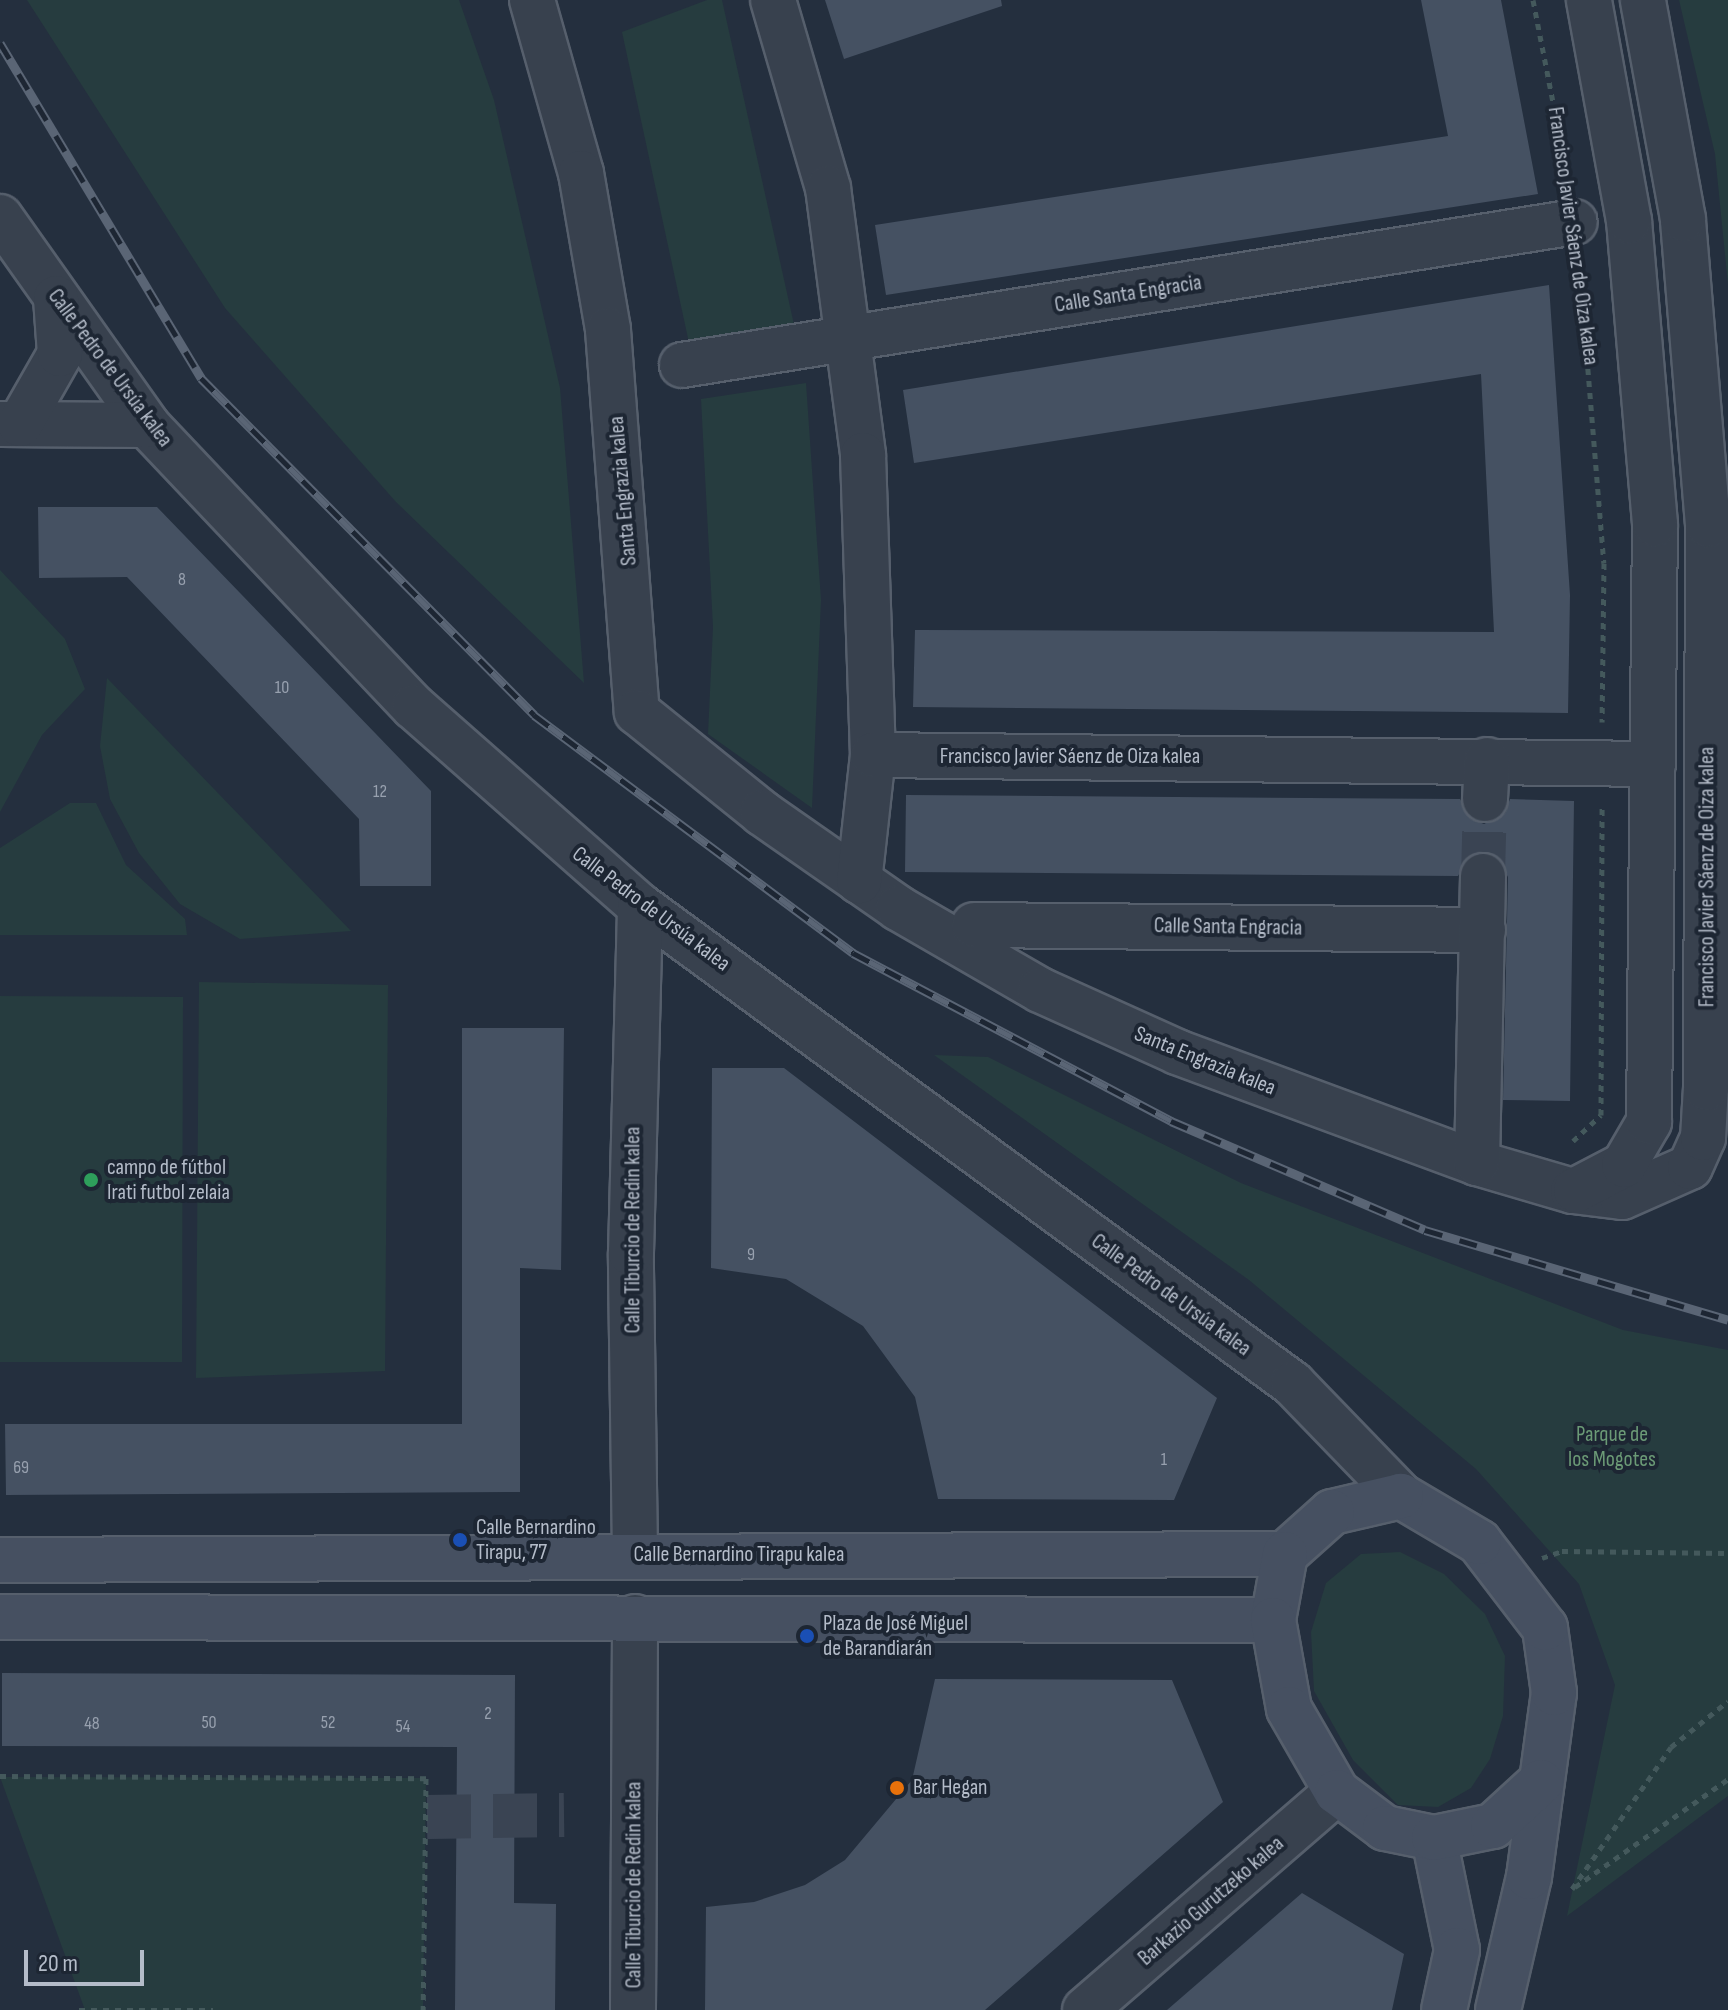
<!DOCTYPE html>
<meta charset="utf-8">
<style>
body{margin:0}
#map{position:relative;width:1728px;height:2010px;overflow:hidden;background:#242f3e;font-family:"Sofia Sans Condensed",sans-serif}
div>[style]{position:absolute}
.green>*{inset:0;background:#263c3f}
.building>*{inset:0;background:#455162}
.street-tunnel>*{height:44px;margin-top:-22px;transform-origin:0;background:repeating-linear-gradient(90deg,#3a4453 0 44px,transparent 0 66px)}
.path>*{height:5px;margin-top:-2.5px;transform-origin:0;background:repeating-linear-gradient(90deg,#44595c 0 6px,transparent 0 12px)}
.roads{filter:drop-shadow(2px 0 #565f6c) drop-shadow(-2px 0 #565f6c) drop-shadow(0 2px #565f6c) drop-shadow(0 -2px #565f6c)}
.street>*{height:44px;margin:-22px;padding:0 22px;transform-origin:22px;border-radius:22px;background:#38414e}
.secondary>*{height:44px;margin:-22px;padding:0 22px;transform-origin:22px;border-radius:22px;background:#465061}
.rail>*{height:9px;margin-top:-4.5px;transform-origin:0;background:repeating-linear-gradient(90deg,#1d2633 0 18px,#5a6575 0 36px);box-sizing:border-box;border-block:2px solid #5a6575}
.dots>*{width:22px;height:22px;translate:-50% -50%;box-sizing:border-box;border:4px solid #1d2633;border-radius:50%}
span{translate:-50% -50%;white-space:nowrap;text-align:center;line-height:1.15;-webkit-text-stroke:8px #1d2633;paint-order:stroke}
.number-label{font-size:18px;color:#98a1af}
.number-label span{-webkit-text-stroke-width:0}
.street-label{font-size:22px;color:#b4bcc9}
.poi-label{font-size:22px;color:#b4bcc9}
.left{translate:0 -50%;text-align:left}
.park-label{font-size:22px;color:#6b9a76}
.scale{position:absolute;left:24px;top:1950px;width:120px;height:36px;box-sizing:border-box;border:4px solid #b4bcc9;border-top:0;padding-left:10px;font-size:24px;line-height:28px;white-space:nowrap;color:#b4bcc9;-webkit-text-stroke:6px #1d2633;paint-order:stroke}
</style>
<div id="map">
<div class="green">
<i style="clip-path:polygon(27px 0,459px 0,494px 100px,560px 388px,584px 683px,396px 502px,225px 308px)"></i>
<i style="clip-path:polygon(707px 0,722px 0,795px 329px,689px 343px,622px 32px)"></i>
<i style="clip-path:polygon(1679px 0,1728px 0,1728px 285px,1715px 154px)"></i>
<i style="clip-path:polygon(806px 383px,821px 600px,812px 808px,708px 734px,713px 627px,701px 399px)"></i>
<i style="clip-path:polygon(0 570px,65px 639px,85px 689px,42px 735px,0 812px)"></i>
<i style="clip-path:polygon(107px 678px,351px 931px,240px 939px,180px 904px,139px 853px,110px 799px,100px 746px)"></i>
<i style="clip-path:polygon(70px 803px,96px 803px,126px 865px,185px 919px,187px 935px,0 935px,0 848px)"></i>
<i style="clip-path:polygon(199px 982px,388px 985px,385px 1371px,196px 1378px)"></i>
<i style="clip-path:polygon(0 996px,183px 997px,182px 1362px,0 1362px)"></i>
<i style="clip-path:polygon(934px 1055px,988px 1057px,1241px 1183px,1623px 1330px,1728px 1350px,1728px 1796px,1567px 1916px,1615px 1685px,1579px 1584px,1476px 1469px,1249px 1280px)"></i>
<i style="clip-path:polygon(1400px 1552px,1444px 1574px,1485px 1614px,1505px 1656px,1503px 1716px,1490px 1759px,1471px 1788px,1438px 1807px,1398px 1805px,1353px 1760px,1314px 1691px,1311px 1632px,1326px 1583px,1361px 1554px)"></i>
<i style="clip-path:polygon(0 1777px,426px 1778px,423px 2010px,85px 2010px)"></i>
</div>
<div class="building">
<i style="clip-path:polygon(825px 0,1001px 0,1002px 6px,844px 59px)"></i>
<i style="clip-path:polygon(1421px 0,1501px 0,1538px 194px,886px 295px,875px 225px,1448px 136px)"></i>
<i style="clip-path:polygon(1549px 285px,1570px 595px,1568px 713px,913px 707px,915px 630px,1494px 632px,1481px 374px,914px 463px,903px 390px)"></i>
<i style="clip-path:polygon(38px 507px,157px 507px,431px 791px,431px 886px,360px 886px,359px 819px,127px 577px,39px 578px)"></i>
<i style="clip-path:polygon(906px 795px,1460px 799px,1471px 819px,1484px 824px,1505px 813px,1510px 799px,1574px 801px,1570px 1101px,1503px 1100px,1508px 877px,1495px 854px,1470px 855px,1458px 876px,905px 872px)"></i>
<i style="clip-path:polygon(462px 1028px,564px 1028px,561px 1270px,520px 1268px,520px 1492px,6px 1495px,5px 1424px,462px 1424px)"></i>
<i style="clip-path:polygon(712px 1068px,784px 1068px,1217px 1398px,1174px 1500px,938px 1499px,915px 1397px,863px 1326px,786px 1279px,711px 1268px)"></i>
<i style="clip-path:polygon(2px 1673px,515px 1675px,514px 1903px,556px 1904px,555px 2010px,455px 2010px,457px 1747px,2px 1746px)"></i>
<i style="clip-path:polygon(935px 1679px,1172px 1680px,1223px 1802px,985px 2010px,705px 2010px,706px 1907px,754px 1902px,805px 1885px,845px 1860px,912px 1780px)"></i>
<i style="clip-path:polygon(1302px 1893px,1404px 1954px,1392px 2010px,1167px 2010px)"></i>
</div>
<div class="street-tunnel">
<i style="left:1483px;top:876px;width:77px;rotate:-88.5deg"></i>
<i style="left:427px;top:1817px;width:137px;rotate:-0.8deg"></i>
</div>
<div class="path">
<i style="left:1533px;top:0;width:187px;rotate:78.9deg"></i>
<i style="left:1579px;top:261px;width:303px;rotate:85.3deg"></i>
<i style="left:1604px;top:563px;width:159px;rotate:90.7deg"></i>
<i style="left:1573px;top:1141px;width:38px;rotate:-43deg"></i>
<i style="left:1601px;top:1115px;width:311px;rotate:-89.8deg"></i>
<i style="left:1542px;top:1558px;width:21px;rotate:-19deg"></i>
<i style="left:1562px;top:1551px;width:166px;rotate:0.7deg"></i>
<i style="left:0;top:1776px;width:426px;rotate:0.3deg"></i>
<i style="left:426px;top:1778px;width:232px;rotate:90.7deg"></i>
<i style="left:1575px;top:1887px;width:187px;rotate:-35.2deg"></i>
<i style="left:1572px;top:1889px;width:173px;rotate:-55.1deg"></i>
<i style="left:1671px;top:1747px;width:73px;rotate:-38.9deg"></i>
<i style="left:79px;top:2010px;width:134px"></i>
</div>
<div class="roads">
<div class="street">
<i style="left:532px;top:0;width:180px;rotate:74.2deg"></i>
<i style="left:581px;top:173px;width:159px;rotate:80.2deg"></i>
<i style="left:608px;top:330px;width:383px;rotate:85.7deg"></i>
<i style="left:637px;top:712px;width:161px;rotate:38.9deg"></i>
<i style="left:762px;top:813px;width:166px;rotate:34.9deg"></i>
<i style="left:898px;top:908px;width:164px;rotate:30deg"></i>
<i style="left:1040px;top:990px;width:150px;rotate:24.3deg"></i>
<i style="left:1177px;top:1052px;width:320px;rotate:20.3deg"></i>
<i style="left:1477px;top:1163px;width:100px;rotate:16.3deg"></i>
<i style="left:1573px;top:1191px;width:49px;rotate:7deg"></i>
<i style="left:1622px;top:1197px;width:74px;rotate:-23.8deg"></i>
<i style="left:1690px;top:1167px;width:32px;rotate:-66deg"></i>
<i style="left:1703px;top:1138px;width:50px;rotate:-86.6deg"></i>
<i style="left:1706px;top:1088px;width:563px;rotate:-89.8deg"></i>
<i style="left:1708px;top:525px;width:307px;rotate:-94.7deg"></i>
<i style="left:1683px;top:219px;width:223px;rotate:-100.4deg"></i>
<i style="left:773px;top:0;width:196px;rotate:73.7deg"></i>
<i style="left:828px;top:188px;width:269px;rotate:82.5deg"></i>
<i style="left:863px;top:455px;width:300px;rotate:88.1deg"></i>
<i style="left:873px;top:755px;width:127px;rotate:96.3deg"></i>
<i style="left:0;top:217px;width:255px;rotate:54.7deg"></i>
<i style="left:147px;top:425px;width:388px;rotate:46.6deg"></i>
<i style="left:414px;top:707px;width:301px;rotate:41.4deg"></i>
<i style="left:640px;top:906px;width:809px;rotate:36.2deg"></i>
<i style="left:1293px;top:1384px;width:156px;rotate:46deg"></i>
<i style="left:682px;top:365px;width:904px;rotate:-9.1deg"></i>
<i style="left:0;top:424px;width:147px;rotate:0.4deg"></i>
<i style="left:20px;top:424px;width:81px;rotate:-60.3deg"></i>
<i style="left:60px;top:354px;width:56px;rotate:-94.1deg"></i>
<i style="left:873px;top:755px;width:780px;rotate:0.66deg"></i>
<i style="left:1485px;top:799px;width:39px;rotate:-87deg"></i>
<i style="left:974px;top:925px;width:509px;rotate:0.56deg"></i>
<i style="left:1477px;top:1163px;width:287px;rotate:-88.8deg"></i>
<i style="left:1576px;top:1190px;width:54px;rotate:-27.5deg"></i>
<i style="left:1624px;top:1165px;width:50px;rotate:-59.8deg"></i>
<i style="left:1649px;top:1122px;width:598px;rotate:-89.43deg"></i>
<i style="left:1655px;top:524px;width:304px;rotate:-94.9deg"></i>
<i style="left:1629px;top:221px;width:225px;rotate:-100.3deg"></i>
<i style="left:635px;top:1555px;width:302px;rotate:-90.8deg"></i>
<i style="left:631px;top:1253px;width:347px;rotate:-88.5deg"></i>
<i style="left:633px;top:2010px;width:393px;rotate:-89.7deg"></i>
<i style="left:1085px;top:2010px;width:333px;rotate:-40.9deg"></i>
</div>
<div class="secondary">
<i style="left:0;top:1560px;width:1285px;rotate:-0.27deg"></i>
<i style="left:0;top:1617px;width:1273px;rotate:0.14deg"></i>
<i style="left:1434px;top:1838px;width:114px;rotate:78.4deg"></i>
<i style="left:1457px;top:1950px;width:61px;rotate:102.2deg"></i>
<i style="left:1498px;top:2010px;width:137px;rotate:-76.9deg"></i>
<i style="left:1529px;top:1877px;width:186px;rotate:-82.3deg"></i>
<i style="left:1554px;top:1693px;width:66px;rotate:-97.9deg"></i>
<i style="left:1545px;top:1628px;width:108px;rotate:-127.5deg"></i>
<i style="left:1479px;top:1542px;width:91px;rotate:-149.5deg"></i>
<i style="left:1401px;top:1496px;width:71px;rotate:166.9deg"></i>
<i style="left:1332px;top:1512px;width:63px;rotate:138.2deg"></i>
<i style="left:1285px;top:1554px;width:67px;rotate:100.3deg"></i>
<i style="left:1273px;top:1620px;width:90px;rotate:79.8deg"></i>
<i style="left:1289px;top:1709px;width:96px;rotate:60deg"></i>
<i style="left:1337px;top:1792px;width:60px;rotate:36.9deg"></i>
<i style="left:1385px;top:1828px;width:50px;rotate:11.5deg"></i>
<i style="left:1434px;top:1838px;width:60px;rotate:-11.5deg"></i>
<i style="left:1493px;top:1826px;width:65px;rotate:-42.5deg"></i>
</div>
</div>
<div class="rail">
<i style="left:0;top:43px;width:391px;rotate:59deg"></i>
<i style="left:201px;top:378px;width:474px;rotate:45.3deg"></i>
<i style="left:534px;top:715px;width:398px;rotate:36.7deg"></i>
<i style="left:853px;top:953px;width:360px;rotate:27.8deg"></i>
<i style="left:1171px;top:1121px;width:276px;rotate:23.2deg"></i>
<i style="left:1425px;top:1230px;width:316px;rotate:16.5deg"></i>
</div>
<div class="dots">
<i style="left:91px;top:1180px;background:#2e9e5b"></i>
<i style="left:460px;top:1540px;background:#1a4fb4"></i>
<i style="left:807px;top:1636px;background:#1a4fb4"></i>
<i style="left:897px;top:1788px;background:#e8710a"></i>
</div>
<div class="number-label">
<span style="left:182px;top:580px">8</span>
<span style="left:282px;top:688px">10</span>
<span style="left:380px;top:792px">12</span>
<span style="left:751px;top:1255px">9</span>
<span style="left:1164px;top:1460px">1</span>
<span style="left:21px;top:1468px">69</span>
<span style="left:488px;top:1714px">2</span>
<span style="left:209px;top:1723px">50</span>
<span style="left:328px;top:1723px">52</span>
<span style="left:92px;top:1724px">48</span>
<span style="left:403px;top:1727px">54</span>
</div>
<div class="street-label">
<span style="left:1573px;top:236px;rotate:82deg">Francisco Javier Sáenz de Oiza kalea</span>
<span style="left:1128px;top:294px;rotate:-9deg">Calle Santa Engracia</span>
<span style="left:110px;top:368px;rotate:53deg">Calle Pedro de Ursúa kalea</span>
<span style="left:623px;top:491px;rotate:-95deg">Santa Engrazia kalea</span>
<span style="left:1070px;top:757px">Francisco Javier Sáenz de Oiza kalea</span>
<span style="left:1707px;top:877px;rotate:-90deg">Francisco Javier Sáenz de Oiza kalea</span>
<span style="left:651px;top:909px;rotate:37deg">Calle Pedro de Ursúa kalea</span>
<span style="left:1228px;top:927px;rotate:1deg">Calle Santa Engracia</span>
<span style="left:1205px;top:1061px;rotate:22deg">Santa Engrazia kalea</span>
<span style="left:633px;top:1230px;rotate:-90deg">Calle Tiburcio de Redin kalea</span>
<span style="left:1171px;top:1295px;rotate:36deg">Calle Pedro de Ursúa kalea</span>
<span style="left:739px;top:1555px">Calle Bernardino Tirapu kalea</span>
<span style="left:634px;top:1885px;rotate:-90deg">Calle Tiburcio de Redin kalea</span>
<span style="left:1211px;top:1901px;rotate:-41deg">Barkazio Gurutzeko kalea</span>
</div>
<div class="poi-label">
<span class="left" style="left:107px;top:1180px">campo de fútbol<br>Irati futbol zelaia</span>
<span class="left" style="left:476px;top:1540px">Calle Bernardino<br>Tirapu, 77</span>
<span class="left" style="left:823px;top:1636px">Plaza de José Miguel<br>de Barandiarán</span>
<span class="left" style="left:913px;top:1788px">Bar Hegan</span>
</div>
<div class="park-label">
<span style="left:1612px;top:1447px">Parque de<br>los Mogotes</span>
</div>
<div class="scale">20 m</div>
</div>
